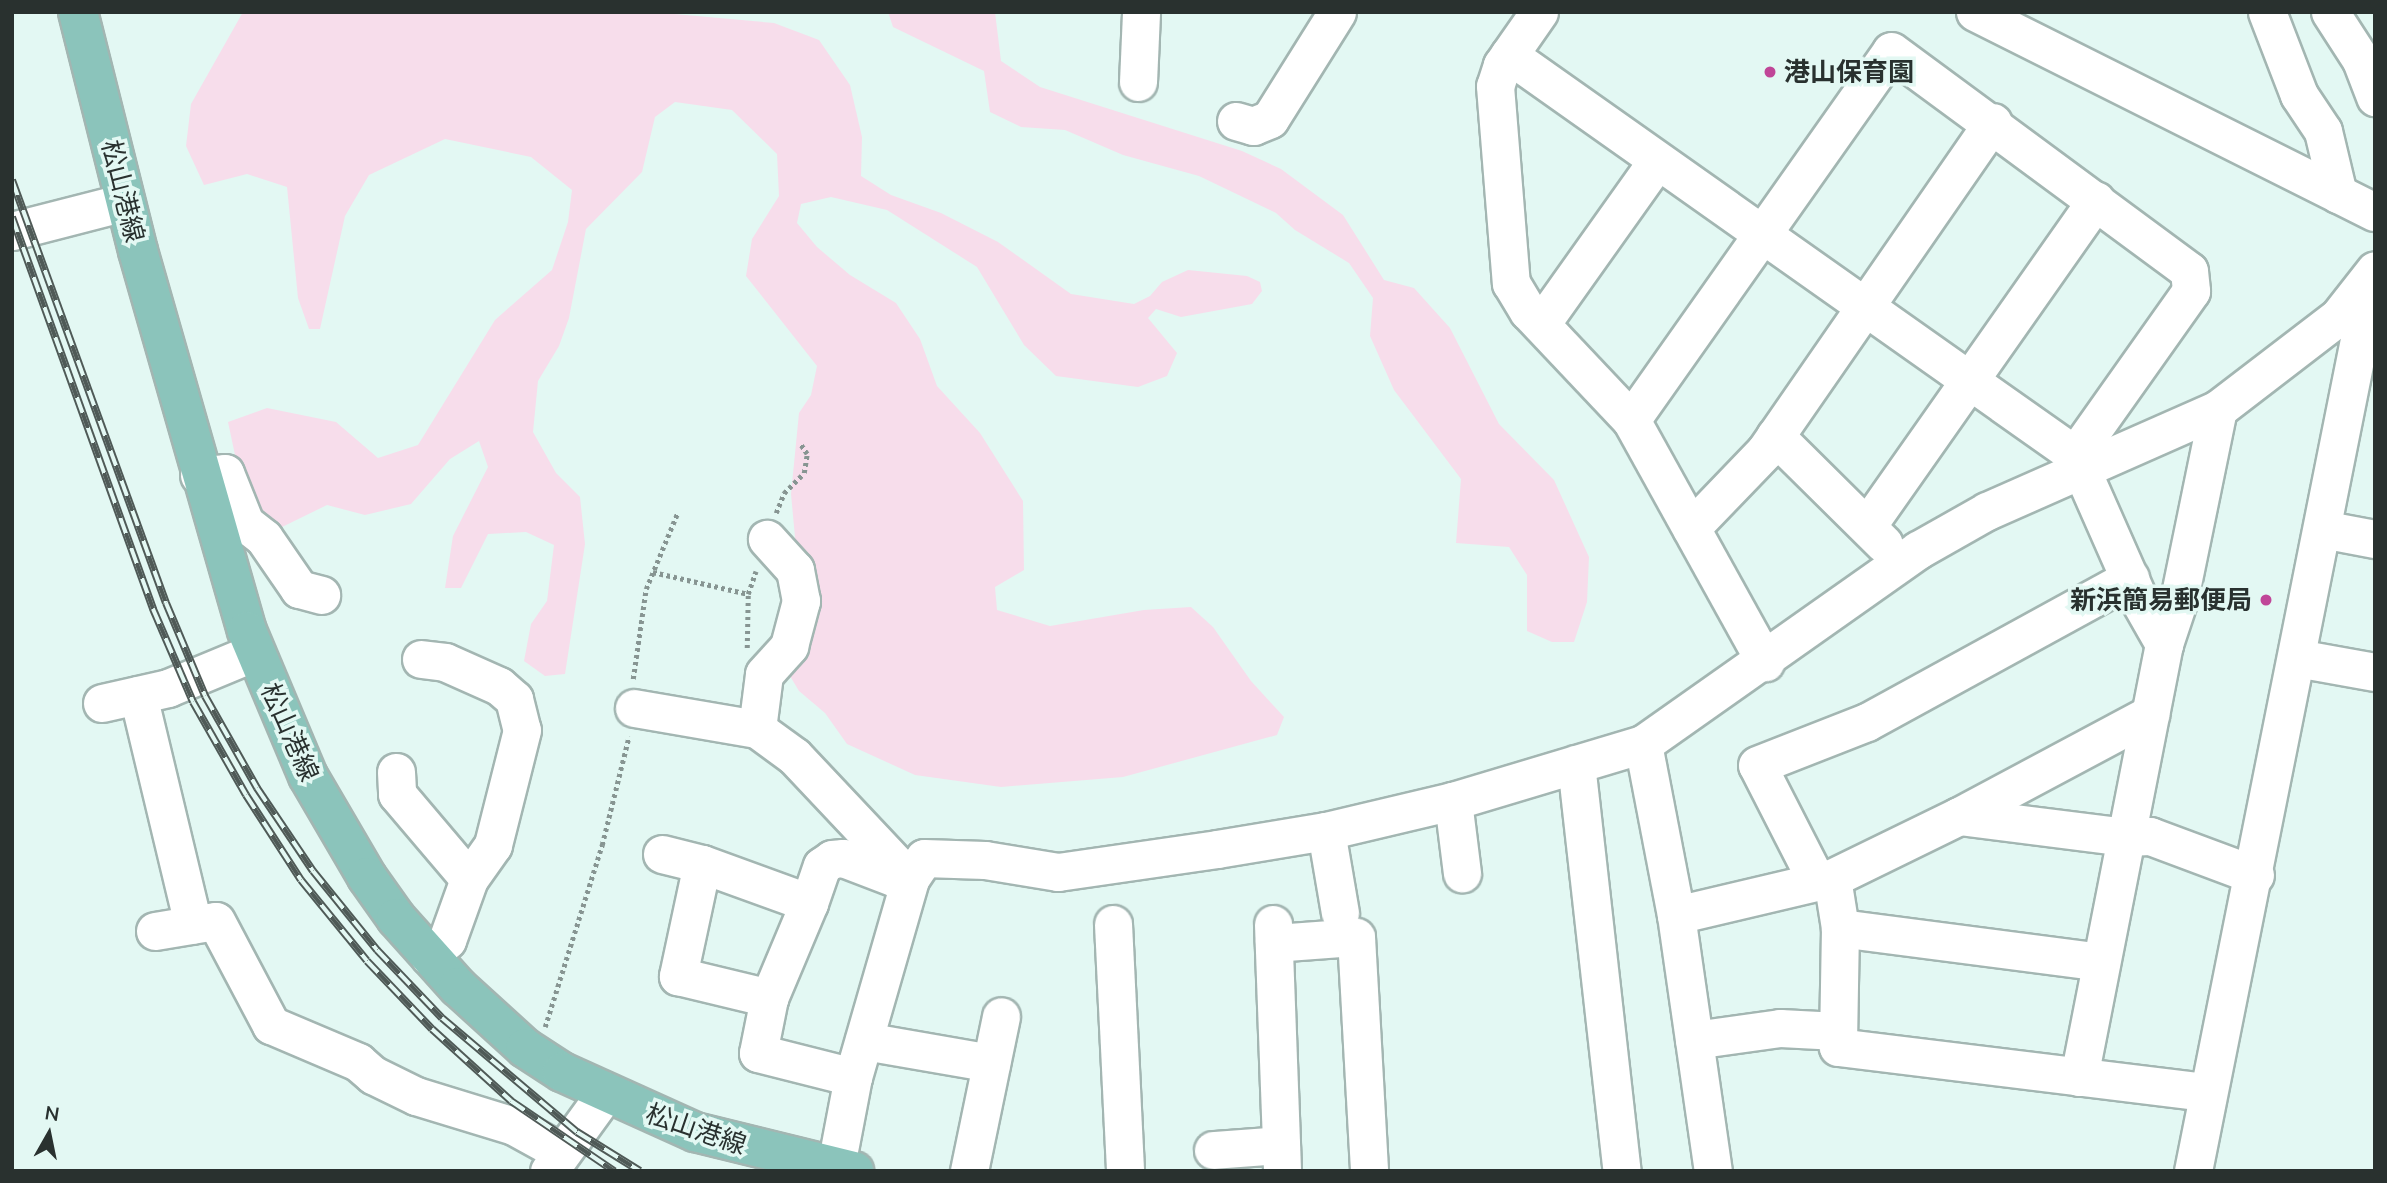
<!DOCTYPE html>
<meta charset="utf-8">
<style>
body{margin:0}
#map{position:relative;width:2387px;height:1183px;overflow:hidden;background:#e3f8f3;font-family:Mulish,"Noto Sans JP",sans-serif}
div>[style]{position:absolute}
.green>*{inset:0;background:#f7ddeb}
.path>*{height:4.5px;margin-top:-2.25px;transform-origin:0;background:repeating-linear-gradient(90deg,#879592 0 3.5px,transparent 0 7px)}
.roads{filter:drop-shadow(2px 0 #a3b6b2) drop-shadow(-2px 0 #a3b6b2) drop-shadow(0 2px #a3b6b2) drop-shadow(0 -2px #a3b6b2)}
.minor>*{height:37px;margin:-18.5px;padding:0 18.5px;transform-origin:18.5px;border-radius:18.5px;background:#fff}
.major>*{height:38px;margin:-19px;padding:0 19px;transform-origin:19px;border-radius:19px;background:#8bc4bb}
.rail>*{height:8px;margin-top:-4px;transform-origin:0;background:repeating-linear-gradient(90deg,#e3f8f3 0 16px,#4f5a57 0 32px);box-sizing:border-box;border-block:2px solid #4f5a57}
.dots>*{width:19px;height:19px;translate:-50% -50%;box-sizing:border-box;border:4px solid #e3f8f3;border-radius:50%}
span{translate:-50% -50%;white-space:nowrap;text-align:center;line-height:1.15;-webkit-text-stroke:7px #e3f8f3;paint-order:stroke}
.poi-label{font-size:26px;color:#29312f;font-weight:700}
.left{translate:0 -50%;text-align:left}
.right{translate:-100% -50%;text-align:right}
.street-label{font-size:26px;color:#29312f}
.frame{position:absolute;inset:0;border:14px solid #29312f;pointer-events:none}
.north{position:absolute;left:14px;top:1099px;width:70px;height:70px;-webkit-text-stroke:5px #e3f8f3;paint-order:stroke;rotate:9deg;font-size:19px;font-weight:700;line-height:28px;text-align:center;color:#29312f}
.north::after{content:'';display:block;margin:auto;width:24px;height:32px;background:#29312f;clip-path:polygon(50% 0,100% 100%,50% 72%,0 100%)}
</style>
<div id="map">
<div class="green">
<i style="clip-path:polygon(243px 12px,652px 12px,774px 23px,819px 40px,850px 85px,862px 137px,861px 176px,891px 195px,941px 213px,998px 242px,1071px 294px,1134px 304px,1150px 296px,1162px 282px,1188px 270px,1247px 276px,1260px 282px,1262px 291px,1252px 304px,1181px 317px,1156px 309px,1148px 318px,1177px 353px,1167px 376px,1138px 387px,1056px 376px,1024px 345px,977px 267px,887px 210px,831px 197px,801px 204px,797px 223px,817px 247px,850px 275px,896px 303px,920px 339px,937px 386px,980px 433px,1023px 501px,1024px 570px,995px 587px,997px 610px,1050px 626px,1144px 610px,1191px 607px,1213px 627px,1251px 681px,1284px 717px,1277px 735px,1123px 777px,1001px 787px,915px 775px,847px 744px,825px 713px,799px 691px,790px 676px,800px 591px,791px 494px,799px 413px,811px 395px,817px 366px,746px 276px,752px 239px,779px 196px,777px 154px,732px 110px,675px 102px,655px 117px,642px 172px,586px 229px,569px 318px,559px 346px,538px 381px,533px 432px,556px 473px,580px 497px,585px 544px,565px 674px,545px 676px,524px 661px,531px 624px,547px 601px,554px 545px,526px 532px,488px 534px,461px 588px,445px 588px,453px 536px,488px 467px,479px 441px,450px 459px,411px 504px,365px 515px,327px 505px,280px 528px,249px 521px,228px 422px,267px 408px,336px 422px,378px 458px,418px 445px,495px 320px,552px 270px,568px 222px,572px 190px,531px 157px,445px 139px,369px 175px,345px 216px,320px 329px,309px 329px,298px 298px,287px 187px,247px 174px,204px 185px,186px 146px,191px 104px)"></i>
<i style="clip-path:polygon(888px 12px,995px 12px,1001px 61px,1040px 87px,1242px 151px,1281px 169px,1343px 215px,1384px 280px,1414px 288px,1450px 328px,1499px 424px,1554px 480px,1589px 557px,1587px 602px,1574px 642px,1552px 642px,1527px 631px,1527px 575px,1509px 547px,1456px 543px,1461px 479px,1394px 390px,1370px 336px,1373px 298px,1349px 263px,1295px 230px,1276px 213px,1199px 176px,1123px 155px,1065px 130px,1021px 127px,990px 112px,984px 71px,893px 27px)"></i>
</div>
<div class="path">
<i style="left:776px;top:513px;width:22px;rotate:-68deg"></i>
<i style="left:784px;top:493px;width:28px;rotate:-45deg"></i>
<i style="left:804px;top:473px;width:19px;rotate:-81deg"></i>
<i style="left:807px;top:454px;width:11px;rotate:-124deg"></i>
<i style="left:653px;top:572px;width:98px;rotate:13deg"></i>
<i style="left:747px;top:648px;width:54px;rotate:-88.9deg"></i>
<i style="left:748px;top:594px;width:24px;rotate:-71deg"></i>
<i style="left:633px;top:679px;width:91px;rotate:-81.8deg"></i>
<i style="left:646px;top:589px;width:81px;rotate:-67.5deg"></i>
<i style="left:545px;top:1027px;width:191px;rotate:-72.6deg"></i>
<i style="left:602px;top:845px;width:112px;rotate:-76.1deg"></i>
</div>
<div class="roads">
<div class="minor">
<i style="left:1539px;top:12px;width:65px;rotate:124.9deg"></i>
<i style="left:1502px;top:65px;width:22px;rotate:108deg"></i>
<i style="left:1495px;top:86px;width:198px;rotate:85.4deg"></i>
<i style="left:1511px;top:283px;width:33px;rotate:59deg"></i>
<i style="left:1528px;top:311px;width:150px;rotate:46.6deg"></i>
<i style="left:1631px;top:420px;width:277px;rotate:61deg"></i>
<i style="left:1975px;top:12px;width:447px;rotate:26.6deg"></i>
<i style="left:2267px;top:12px;width:89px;rotate:68.9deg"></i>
<i style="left:2299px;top:95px;width:43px;rotate:56.3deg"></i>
<i style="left:2323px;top:131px;width:65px;rotate:76.6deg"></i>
<i style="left:2330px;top:12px;width:57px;rotate:57.1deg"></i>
<i style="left:2361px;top:60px;width:40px;rotate:69deg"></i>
<i style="left:1509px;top:55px;width:693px;rotate:35.25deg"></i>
<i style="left:2075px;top:455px;width:158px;rotate:66.2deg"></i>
<i style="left:2139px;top:600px;width:51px;rotate:60.4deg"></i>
<i style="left:1138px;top:82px;width:70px;rotate:-87.5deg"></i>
<i style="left:1236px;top:121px;width:18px;rotate:16deg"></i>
<i style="left:1253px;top:126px;width:18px;rotate:-22deg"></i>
<i style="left:1270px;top:119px;width:126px;rotate:-57.9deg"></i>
<i style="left:12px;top:231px;width:117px;rotate:-14.4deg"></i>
<i style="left:1541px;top:324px;width:200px;rotate:-54.6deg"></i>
<i style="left:1631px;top:420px;width:451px;rotate:-54.8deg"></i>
<i style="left:1891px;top:51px;width:370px;rotate:36.4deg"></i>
<i style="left:2189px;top:271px;width:20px;rotate:84deg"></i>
<i style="left:2191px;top:291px;width:201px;rotate:125.3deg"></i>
<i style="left:1775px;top:436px;width:153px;rotate:44.7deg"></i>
<i style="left:199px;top:475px;width:26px;rotate:-4deg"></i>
<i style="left:225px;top:473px;width:54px;rotate:68.2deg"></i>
<i style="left:245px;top:523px;width:24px;rotate:38deg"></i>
<i style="left:264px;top:538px;width:62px;rotate:55.5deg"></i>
<i style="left:299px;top:589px;width:23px;rotate:15deg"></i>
<i style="left:1867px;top:526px;width:398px;rotate:-54.9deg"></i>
<i style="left:1691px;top:528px;width:107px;rotate:-46.1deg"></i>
<i style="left:1765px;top:451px;width:400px;rotate:-55.3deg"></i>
<i style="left:2322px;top:529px;width:54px;rotate:10.7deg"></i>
<i style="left:2297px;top:658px;width:79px;rotate:10.2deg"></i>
<i style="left:421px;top:659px;width:24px;rotate:7deg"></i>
<i style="left:445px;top:662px;width:59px;rotate:24deg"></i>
<i style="left:499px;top:686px;width:20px;rotate:41deg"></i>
<i style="left:514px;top:699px;width:32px;rotate:76deg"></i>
<i style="left:522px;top:730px;width:119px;rotate:104.2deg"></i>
<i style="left:493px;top:845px;width:42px;rotate:125.2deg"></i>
<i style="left:469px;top:879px;width:65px;rotate:109.8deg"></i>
<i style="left:447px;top:940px;width:24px;rotate:138deg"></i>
<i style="left:138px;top:695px;width:236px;rotate:76.5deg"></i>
<i style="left:102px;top:703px;width:68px;rotate:-12.8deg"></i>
<i style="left:168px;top:688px;width:94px;rotate:-22.5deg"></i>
<i style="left:634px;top:708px;width:125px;rotate:9.7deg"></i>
<i style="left:1643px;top:744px;width:174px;rotate:79.1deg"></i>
<i style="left:1676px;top:915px;width:259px;rotate:81.8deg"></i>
<i style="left:1576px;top:764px;width:410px;rotate:83.6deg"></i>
<i style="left:396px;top:772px;width:22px;rotate:87deg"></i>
<i style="left:397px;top:794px;width:111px;rotate:49.7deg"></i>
<i style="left:1453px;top:801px;width:73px;rotate:82.9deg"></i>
<i style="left:1959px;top:816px;width:217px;rotate:-28.1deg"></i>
<i style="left:1326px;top:831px;width:83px;rotate:80.3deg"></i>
<i style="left:662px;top:854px;width:41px;rotate:14deg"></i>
<i style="left:702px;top:864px;width:114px;rotate:20deg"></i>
<i style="left:809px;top:903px;width:39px;rotate:-71deg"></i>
<i style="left:822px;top:866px;width:12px;rotate:-35deg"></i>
<i style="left:832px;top:859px;width:11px;rotate:-5deg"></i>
<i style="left:843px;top:858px;width:56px;rotate:21deg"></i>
<i style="left:895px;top:878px;width:15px;rotate:4deg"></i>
<i style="left:910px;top:879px;width:169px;rotate:-133.3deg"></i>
<i style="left:794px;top:756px;width:46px;rotate:-143.9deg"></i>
<i style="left:757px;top:729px;width:55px;rotate:-82.7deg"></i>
<i style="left:764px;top:674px;width:38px;rotate:-48deg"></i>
<i style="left:789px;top:646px;width:47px;rotate:-75.1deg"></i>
<i style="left:801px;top:601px;width:32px;rotate:-101deg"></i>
<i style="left:795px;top:570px;width:42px;rotate:-132.1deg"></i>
<i style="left:702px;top:864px;width:115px;rotate:102.1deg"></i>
<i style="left:678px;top:976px;width:94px;rotate:13.6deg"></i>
<i style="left:1832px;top:878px;width:51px;rotate:80.9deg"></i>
<i style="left:1840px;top:928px;width:119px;rotate:91deg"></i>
<i style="left:1838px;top:1047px;width:371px;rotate:7deg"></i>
<i style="left:1817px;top:882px;width:131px;rotate:-117.1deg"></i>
<i style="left:1757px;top:765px;width:118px;rotate:-21.4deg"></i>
<i style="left:1867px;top:722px;width:300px;rotate:-28.7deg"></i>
<i style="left:809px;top:903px;width:103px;rotate:112.8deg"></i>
<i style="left:769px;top:998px;width:56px;rotate:101.3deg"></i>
<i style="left:758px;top:1053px;width:98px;rotate:14.2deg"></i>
<i style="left:1676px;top:915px;width:160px;rotate:-13.3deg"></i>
<i style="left:1832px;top:878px;width:141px;rotate:-26deg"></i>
<i style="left:1959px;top:816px;width:167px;rotate:7.2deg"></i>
<i style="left:2125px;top:837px;width:25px;rotate:-2deg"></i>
<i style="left:2150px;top:836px;width:112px;rotate:20.4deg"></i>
<i style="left:216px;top:921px;width:118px;rotate:62.1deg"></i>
<i style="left:271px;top:1025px;width:95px;rotate:23deg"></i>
<i style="left:358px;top:1062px;width:20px;rotate:41deg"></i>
<i style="left:373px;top:1075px;width:48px;rotate:26deg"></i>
<i style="left:416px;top:1096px;width:102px;rotate:17deg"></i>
<i style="left:514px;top:1126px;width:54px;rotate:29deg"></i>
<i style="left:1113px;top:924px;width:247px;rotate:87.2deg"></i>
<i style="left:1273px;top:924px;width:247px;rotate:87.9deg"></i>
<i style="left:1840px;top:928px;width:263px;rotate:7.4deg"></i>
<i style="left:155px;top:931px;width:61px;rotate:-9.5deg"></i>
<i style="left:1274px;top:943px;width:82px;rotate:-4.2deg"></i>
<i style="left:1356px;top:937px;width:234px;rotate:86.8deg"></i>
<i style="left:1694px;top:1040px;width:87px;rotate:-7.9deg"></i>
<i style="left:1780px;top:1028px;width:58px;rotate:3deg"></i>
<i style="left:864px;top:1041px;width:129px;rotate:9.8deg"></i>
<i style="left:2079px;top:1077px;width:441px;rotate:-78.9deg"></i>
<i style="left:2164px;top:644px;width:47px;rotate:-71.6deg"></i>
<i style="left:2179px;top:599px;width:194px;rotate:-78.4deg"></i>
<i style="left:1213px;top:1150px;width:68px;rotate:-4.2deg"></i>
<i style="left:549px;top:1171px;width:94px;rotate:-54.1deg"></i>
<i style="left:835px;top:1171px;width:96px;rotate:-79.2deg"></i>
<i style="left:853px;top:1077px;width:206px;rotate:-73.9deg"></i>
<i style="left:910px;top:879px;width:25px;rotate:-56deg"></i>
<i style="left:924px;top:858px;width:61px;rotate:1.9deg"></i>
<i style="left:985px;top:860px;width:74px;rotate:9.3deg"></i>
<i style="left:1058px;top:872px;width:161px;rotate:-8.2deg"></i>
<i style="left:1217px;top:849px;width:110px;rotate:-9.4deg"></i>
<i style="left:1326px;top:831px;width:130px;rotate:-13.3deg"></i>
<i style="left:1453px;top:801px;width:198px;rotate:-16.7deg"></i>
<i style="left:1643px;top:744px;width:337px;rotate:-35.2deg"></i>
<i style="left:1918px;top:550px;width:79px;rotate:-29.5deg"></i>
<i style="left:1987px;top:511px;width:253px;rotate:-23.8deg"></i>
<i style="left:2218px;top:409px;width:153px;rotate:-37.5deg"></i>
<i style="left:2339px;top:316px;width:58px;rotate:-52deg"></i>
<i style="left:969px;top:1171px;width:158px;rotate:-78.3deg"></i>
<i style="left:2193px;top:1171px;width:910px;rotate:-78.71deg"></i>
</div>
<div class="major">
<i style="left:78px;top:12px;width:246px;rotate:75.9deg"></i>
<i style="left:138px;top:251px;width:395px;rotate:74deg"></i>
<i style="left:247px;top:631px;width:157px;rotate:67.2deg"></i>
<i style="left:308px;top:776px;width:117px;rotate:59.7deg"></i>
<i style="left:367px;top:877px;width:50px;rotate:54.7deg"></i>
<i style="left:396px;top:918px;width:93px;rotate:48.1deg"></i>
<i style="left:458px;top:987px;width:91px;rotate:42.3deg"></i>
<i style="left:525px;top:1048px;width:44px;rotate:33deg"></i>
<i style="left:562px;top:1072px;width:146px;rotate:24.3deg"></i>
<i style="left:695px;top:1132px;width:164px;rotate:13.8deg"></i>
</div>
</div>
<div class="rail">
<i style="left:12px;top:180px;width:450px;rotate:70deg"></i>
<i style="left:166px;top:603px;width:101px;rotate:67.2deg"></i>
<i style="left:205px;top:696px;width:106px;rotate:60.5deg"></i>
<i style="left:257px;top:788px;width:100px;rotate:56deg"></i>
<i style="left:313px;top:871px;width:102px;rotate:51deg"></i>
<i style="left:377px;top:950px;width:94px;rotate:46.3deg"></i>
<i style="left:442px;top:1018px;width:177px;rotate:40.2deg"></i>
<i style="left:577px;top:1132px;width:74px;rotate:31.8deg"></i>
<i style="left:12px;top:217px;width:417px;rotate:70.2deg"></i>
<i style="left:153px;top:609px;width:101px;rotate:66.7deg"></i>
<i style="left:193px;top:702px;width:107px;rotate:60.3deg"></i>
<i style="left:246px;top:795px;width:101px;rotate:57.1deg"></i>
<i style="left:301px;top:880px;width:104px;rotate:50.8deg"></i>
<i style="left:367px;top:961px;width:94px;rotate:46.3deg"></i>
<i style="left:432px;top:1029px;width:107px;rotate:42.3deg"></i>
<i style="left:511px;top:1101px;width:125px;rotate:34.2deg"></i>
</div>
<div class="dots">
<i style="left:1770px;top:72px;background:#c04698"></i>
<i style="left:2266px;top:600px;background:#c04698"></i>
</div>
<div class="poi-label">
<span class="left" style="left:1784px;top:72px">港山保育園</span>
<span class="right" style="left:2252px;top:600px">新浜簡易郵便局</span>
</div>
<div class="street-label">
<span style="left:123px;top:191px;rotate:76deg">松山港線</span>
<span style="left:290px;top:732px;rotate:66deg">松山港線</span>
<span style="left:696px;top:1129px;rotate:19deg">松山港線</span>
</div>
<div class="frame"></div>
<div class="north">N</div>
</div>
